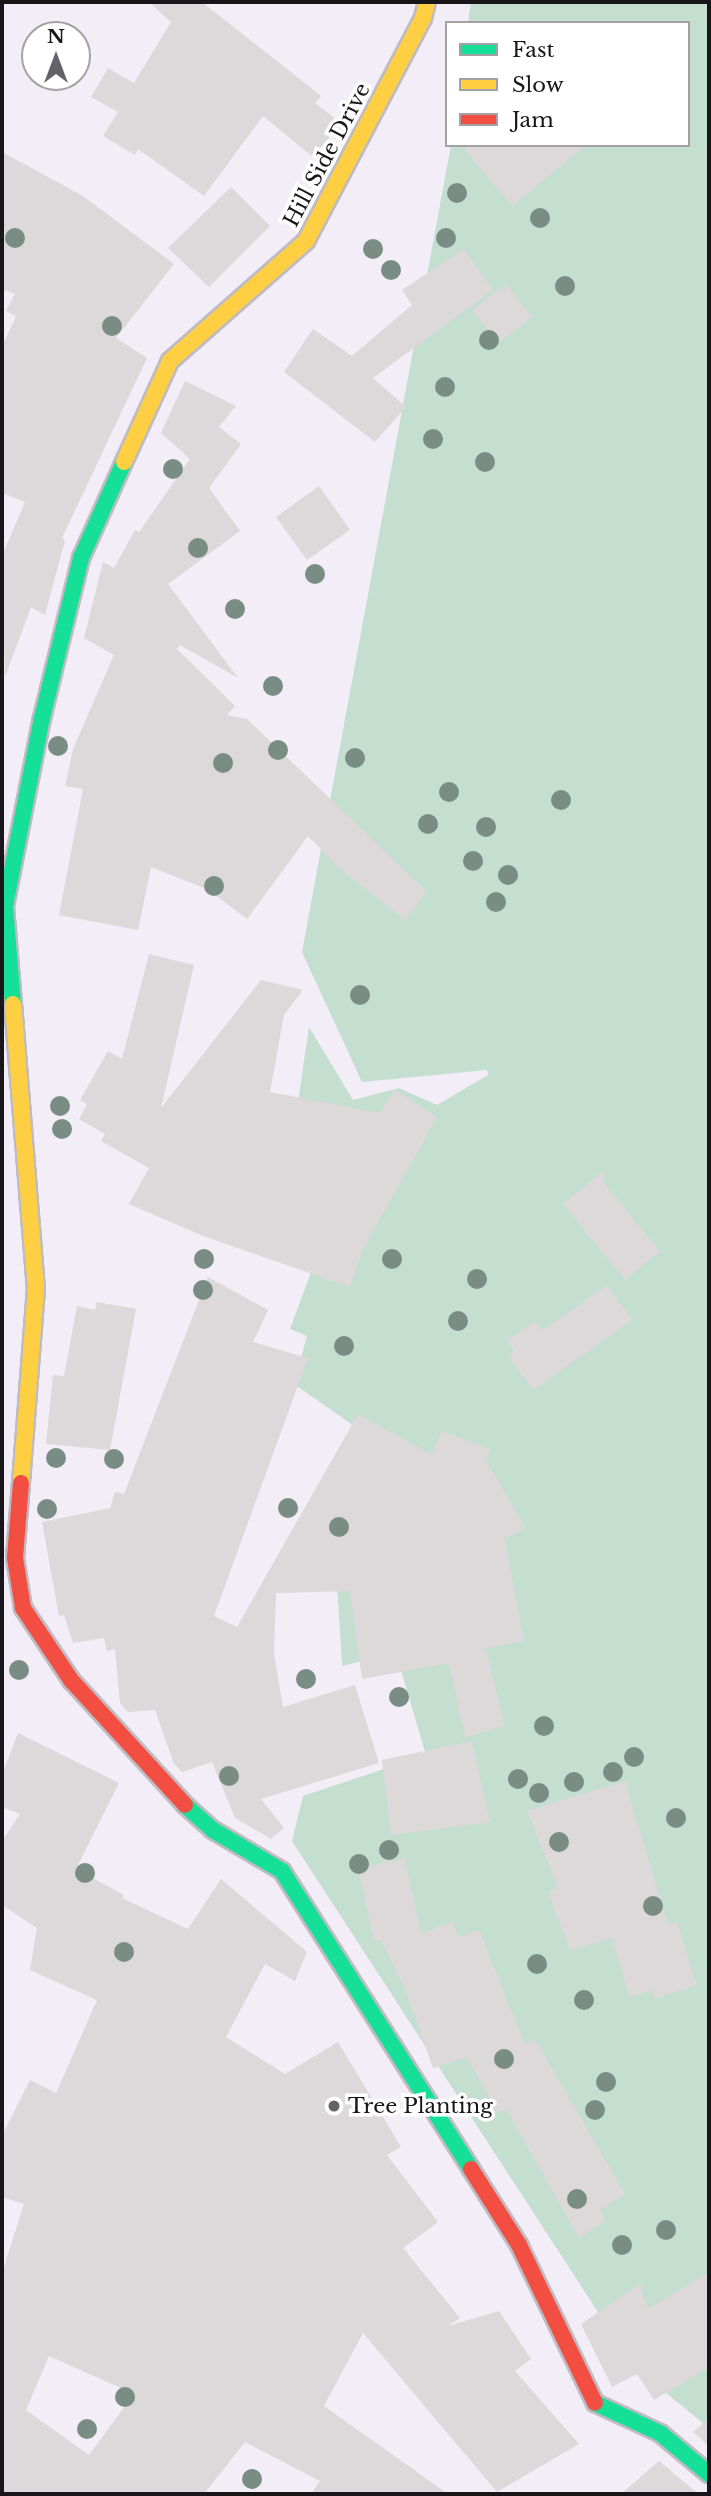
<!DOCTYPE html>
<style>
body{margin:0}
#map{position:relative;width:711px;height:2496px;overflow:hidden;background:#f2edf6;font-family:"Libre Baskerville",serif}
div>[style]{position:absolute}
.green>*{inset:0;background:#c4dfd0}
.building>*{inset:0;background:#ddd8d9}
.roads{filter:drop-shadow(2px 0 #bfbbc2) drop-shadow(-2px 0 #bfbbc2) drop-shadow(0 2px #bfbbc2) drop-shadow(0 -2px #bfbbc2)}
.fast>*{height:16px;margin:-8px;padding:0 8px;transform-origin:8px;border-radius:8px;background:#16e098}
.slow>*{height:16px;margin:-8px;padding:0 8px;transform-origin:8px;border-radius:8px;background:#ffcf43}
.jam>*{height:16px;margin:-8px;padding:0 8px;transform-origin:8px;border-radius:8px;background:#f24e42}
.trees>*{width:20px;height:20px;margin:-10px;border-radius:50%;background:#7a8d85}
.dots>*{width:19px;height:19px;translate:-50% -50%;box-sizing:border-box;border:4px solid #fff;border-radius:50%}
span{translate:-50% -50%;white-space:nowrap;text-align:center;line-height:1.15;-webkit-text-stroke:7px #fff;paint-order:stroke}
.street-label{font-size:21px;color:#18151b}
.poi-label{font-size:21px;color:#18151b}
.left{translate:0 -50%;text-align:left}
.frame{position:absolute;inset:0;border:4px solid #18151b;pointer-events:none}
.legend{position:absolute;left:445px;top:21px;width:245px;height:126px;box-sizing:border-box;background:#fff;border:2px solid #a3a1a4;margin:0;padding:9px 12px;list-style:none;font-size:21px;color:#18151b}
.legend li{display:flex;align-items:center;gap:14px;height:35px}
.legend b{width:35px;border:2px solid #a3a1a4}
.north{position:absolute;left:21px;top:21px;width:70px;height:70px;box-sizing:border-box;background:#fff;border:2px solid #a3a1a4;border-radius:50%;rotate:0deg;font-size:19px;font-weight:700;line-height:28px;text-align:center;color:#18151b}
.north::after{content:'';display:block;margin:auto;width:24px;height:32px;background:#646168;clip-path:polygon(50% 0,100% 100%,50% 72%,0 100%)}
</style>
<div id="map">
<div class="green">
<i style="clip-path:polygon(471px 2px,709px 2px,709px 2428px,633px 2366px,292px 1841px,303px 1796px,426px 1755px,396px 1653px,342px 1666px,337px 1583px,417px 1470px,294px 1384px,307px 1336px,290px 1329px,324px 1237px,284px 1198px,309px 1027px,353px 1100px,399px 1088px,437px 1105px,488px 1075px,487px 1070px,362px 1082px,302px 952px,451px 145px,688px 145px,688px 23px,468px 23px)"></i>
</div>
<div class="building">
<i style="clip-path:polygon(149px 2px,202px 2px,321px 96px,315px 103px,341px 123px,313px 157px,263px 116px,204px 196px,138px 149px,135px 155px,103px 136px,118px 112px,91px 97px,108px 68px,134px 83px,171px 22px)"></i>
<i style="clip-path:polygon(461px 145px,586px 145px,512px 206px)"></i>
<i style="clip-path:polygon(2px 152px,83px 196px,174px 264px,116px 338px,147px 358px,62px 538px,65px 540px,45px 615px,31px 607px,5px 677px,2px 556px,25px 502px,2px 493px,2px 347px,16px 316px,6px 311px,15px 294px,2px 289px)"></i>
<i style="clip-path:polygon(231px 187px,270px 226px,209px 287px,168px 248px)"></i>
<i style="clip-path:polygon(464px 249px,493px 290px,373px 378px,406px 407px,375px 442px,284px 372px,313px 329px,352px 356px,412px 305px,402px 290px)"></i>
<i style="clip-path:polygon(506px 284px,532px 317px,498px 343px,472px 310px)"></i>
<i style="clip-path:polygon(185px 381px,236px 406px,219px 427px,241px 444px,209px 488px,240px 531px,168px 584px,238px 678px,180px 645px,177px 649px,235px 706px,227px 715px,247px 719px,427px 892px,405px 920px,339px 868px,308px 836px,247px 919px,207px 889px,151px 867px,138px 930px,59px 915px,83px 789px,65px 786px,73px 749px,114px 655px,84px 638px,103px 562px,114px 568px,135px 530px,139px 532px,190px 459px,161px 433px)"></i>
<i style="clip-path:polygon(319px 486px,350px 530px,307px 560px,276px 517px)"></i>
<i style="clip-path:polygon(149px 954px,194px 965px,161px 1108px,261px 980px,303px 990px,284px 1015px,270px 1092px,379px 1113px,395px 1090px,437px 1117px,363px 1249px,350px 1287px,203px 1236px,129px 1204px,149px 1168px,101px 1141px,105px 1134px,79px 1119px,87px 1104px,80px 1100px,108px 1051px,122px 1059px)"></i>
<i style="clip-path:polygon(604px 1170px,604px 1183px,660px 1251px,625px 1280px,563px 1204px)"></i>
<i style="clip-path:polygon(208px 1277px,268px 1310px,253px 1342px,308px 1358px,214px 1616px,237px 1627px,358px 1414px,432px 1455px,441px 1431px,491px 1449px,486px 1460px,525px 1528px,505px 1539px,524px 1641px,486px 1648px,505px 1726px,465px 1737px,449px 1663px,362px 1679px,350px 1591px,276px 1593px,274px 1654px,283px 1707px,355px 1685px,379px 1763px,261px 1799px,284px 1828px,271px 1839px,235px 1818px,212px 1762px,182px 1772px,174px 1764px,155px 1710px,128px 1712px,120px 1703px,115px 1649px,107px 1651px,104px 1638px,73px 1643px,64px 1615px,59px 1616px,42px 1522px,110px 1508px,115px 1492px,124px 1494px)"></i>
<i style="clip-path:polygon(607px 1285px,632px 1320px,533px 1390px,508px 1356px,514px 1351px,507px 1340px,535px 1321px,542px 1331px)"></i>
<i style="clip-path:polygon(97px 1302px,136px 1309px,110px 1450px,46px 1444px,53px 1375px,64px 1376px,77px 1306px,95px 1310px)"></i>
<i style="clip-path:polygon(evenodd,18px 1733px,119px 1783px,76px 1869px,124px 1895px,122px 1898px,188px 1929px,221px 1879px,307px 1952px,295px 1981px,265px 1964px,226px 2037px,285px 2074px,338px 2042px,401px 2147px,387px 2155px,438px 2222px,403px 2248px,460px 2318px,448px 2326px,499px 2311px,531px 2359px,515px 2371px,579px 2444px,497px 2492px,363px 2333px,324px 2406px,448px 2494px,311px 2494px,320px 2481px,245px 2442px,204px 2494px,2px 2494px,2px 2273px,24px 2204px,2px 2197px,2px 2136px,30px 2080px,56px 2093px,97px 2000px,30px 1970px,37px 1928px,2px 1905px,2px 1841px,20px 1814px,2px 1807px,2px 1775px,18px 1733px,49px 2356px,134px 2394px,89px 2455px,26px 2410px,49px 2356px)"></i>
<i style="clip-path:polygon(472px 1741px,490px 1822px,391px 1835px,382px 1760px)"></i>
<i style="clip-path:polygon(625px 1781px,668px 1924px,677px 1922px,697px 1985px,654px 1999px,652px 1990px,629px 1997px,612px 1938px,570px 1951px,548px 1891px,558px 1888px,527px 1811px)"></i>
<i style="clip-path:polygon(405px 1858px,421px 1934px,452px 1921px,459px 1937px,479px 1930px,525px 2044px,535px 2039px,625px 2194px,600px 2210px,606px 2220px,579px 2238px,506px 2109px,498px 2114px,467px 2057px,433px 2068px,405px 1989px,381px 1940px,374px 1941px,358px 1868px)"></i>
<i style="clip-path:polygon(709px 2272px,709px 2367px,654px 2400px,637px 2374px,612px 2387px,581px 2324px,640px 2284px,648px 2309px)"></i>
<i style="clip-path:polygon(709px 2418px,709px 2446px,693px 2432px)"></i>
<i style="clip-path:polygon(659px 2461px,695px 2491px,702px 2494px,621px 2494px)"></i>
</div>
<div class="roads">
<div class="fast">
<i style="left:13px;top:1004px;width:98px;rotate:-94.7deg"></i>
<i style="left:5px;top:906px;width:192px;rotate:-78.9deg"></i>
<i style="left:42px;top:718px;width:165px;rotate:-76.3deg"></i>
<i style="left:81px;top:558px;width:105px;rotate:-65.9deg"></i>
<i style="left:185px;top:1805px;width:38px;rotate:42deg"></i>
<i style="left:213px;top:1830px;width:80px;rotate:30.7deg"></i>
<i style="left:282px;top:1871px;width:353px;rotate:57.6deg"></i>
<i style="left:595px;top:2403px;width:72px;rotate:24.8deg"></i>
<i style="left:660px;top:2433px;width:64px;rotate:39.9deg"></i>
</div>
<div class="slow">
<i style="left:124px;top:462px;width:111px;rotate:-65.5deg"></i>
<i style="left:170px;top:361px;width:181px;rotate:-41.4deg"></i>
<i style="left:306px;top:241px;width:252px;rotate:-62.3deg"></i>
<i style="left:423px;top:18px;width:16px;rotate:-76deg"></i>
<i style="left:13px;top:1004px;width:285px;rotate:85.4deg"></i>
<i style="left:36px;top:1288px;width:196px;rotate:94.4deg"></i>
</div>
<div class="jam">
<i style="left:21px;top:1483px;width:75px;rotate:94.6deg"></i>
<i style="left:15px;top:1558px;width:51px;rotate:80.9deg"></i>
<i style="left:23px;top:1608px;width:87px;rotate:56.3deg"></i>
<i style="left:71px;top:1680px;width:169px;rotate:47.6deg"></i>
<i style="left:471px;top:2169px;width:90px;rotate:57.7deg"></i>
<i style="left:519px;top:2245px;width:175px;rotate:64.3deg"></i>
</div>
</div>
<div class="trees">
<i style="left:457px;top:193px"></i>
<i style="left:540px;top:218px"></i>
<i style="left:15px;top:238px"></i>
<i style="left:446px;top:238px"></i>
<i style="left:373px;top:249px"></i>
<i style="left:391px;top:270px"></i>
<i style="left:565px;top:286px"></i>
<i style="left:112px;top:326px"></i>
<i style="left:489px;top:340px"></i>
<i style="left:445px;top:387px"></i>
<i style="left:433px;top:439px"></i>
<i style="left:485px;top:462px"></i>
<i style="left:173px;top:469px"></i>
<i style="left:198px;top:548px"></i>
<i style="left:315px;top:574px"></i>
<i style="left:235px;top:609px"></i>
<i style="left:273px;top:686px"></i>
<i style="left:58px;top:746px"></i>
<i style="left:278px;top:750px"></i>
<i style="left:355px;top:758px"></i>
<i style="left:223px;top:763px"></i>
<i style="left:449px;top:792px"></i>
<i style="left:561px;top:800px"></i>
<i style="left:428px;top:824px"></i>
<i style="left:486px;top:827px"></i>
<i style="left:473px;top:861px"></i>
<i style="left:508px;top:875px"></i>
<i style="left:214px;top:886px"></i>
<i style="left:496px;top:902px"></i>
<i style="left:360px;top:995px"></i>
<i style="left:60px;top:1106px"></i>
<i style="left:62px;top:1129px"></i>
<i style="left:204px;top:1259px"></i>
<i style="left:392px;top:1259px"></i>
<i style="left:477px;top:1279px"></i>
<i style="left:203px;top:1290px"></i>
<i style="left:458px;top:1321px"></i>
<i style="left:344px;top:1346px"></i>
<i style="left:56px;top:1458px"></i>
<i style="left:114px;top:1459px"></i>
<i style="left:288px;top:1508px"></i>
<i style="left:47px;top:1509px"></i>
<i style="left:339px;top:1527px"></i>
<i style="left:19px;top:1670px"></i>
<i style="left:306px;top:1679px"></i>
<i style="left:399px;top:1697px"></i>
<i style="left:544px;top:1726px"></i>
<i style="left:634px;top:1757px"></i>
<i style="left:613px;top:1772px"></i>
<i style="left:229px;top:1776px"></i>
<i style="left:518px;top:1779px"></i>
<i style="left:574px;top:1782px"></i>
<i style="left:539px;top:1793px"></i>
<i style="left:676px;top:1818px"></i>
<i style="left:559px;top:1842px"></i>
<i style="left:389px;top:1850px"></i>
<i style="left:359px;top:1864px"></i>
<i style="left:85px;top:1873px"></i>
<i style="left:653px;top:1906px"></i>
<i style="left:124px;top:1952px"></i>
<i style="left:537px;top:1964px"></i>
<i style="left:584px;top:2000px"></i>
<i style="left:504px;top:2059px"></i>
<i style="left:606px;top:2082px"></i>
<i style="left:595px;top:2110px"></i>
<i style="left:577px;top:2199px"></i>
<i style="left:666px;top:2230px"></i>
<i style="left:622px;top:2245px"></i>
<i style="left:125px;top:2397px"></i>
<i style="left:87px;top:2429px"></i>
<i style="left:252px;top:2479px"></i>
</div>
<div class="dots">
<i style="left:334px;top:2106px;background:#646168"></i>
</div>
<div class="street-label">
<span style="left:327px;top:155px;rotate:-62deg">Hill Side Drive</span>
</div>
<div class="poi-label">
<span class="left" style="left:348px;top:2106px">Tree Planting</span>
</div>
<div class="frame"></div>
<ul class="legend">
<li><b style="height:9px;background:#16e098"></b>Fast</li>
<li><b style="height:9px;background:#ffcf43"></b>Slow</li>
<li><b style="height:9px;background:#f24e42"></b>Jam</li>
</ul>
<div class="north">N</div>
</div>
